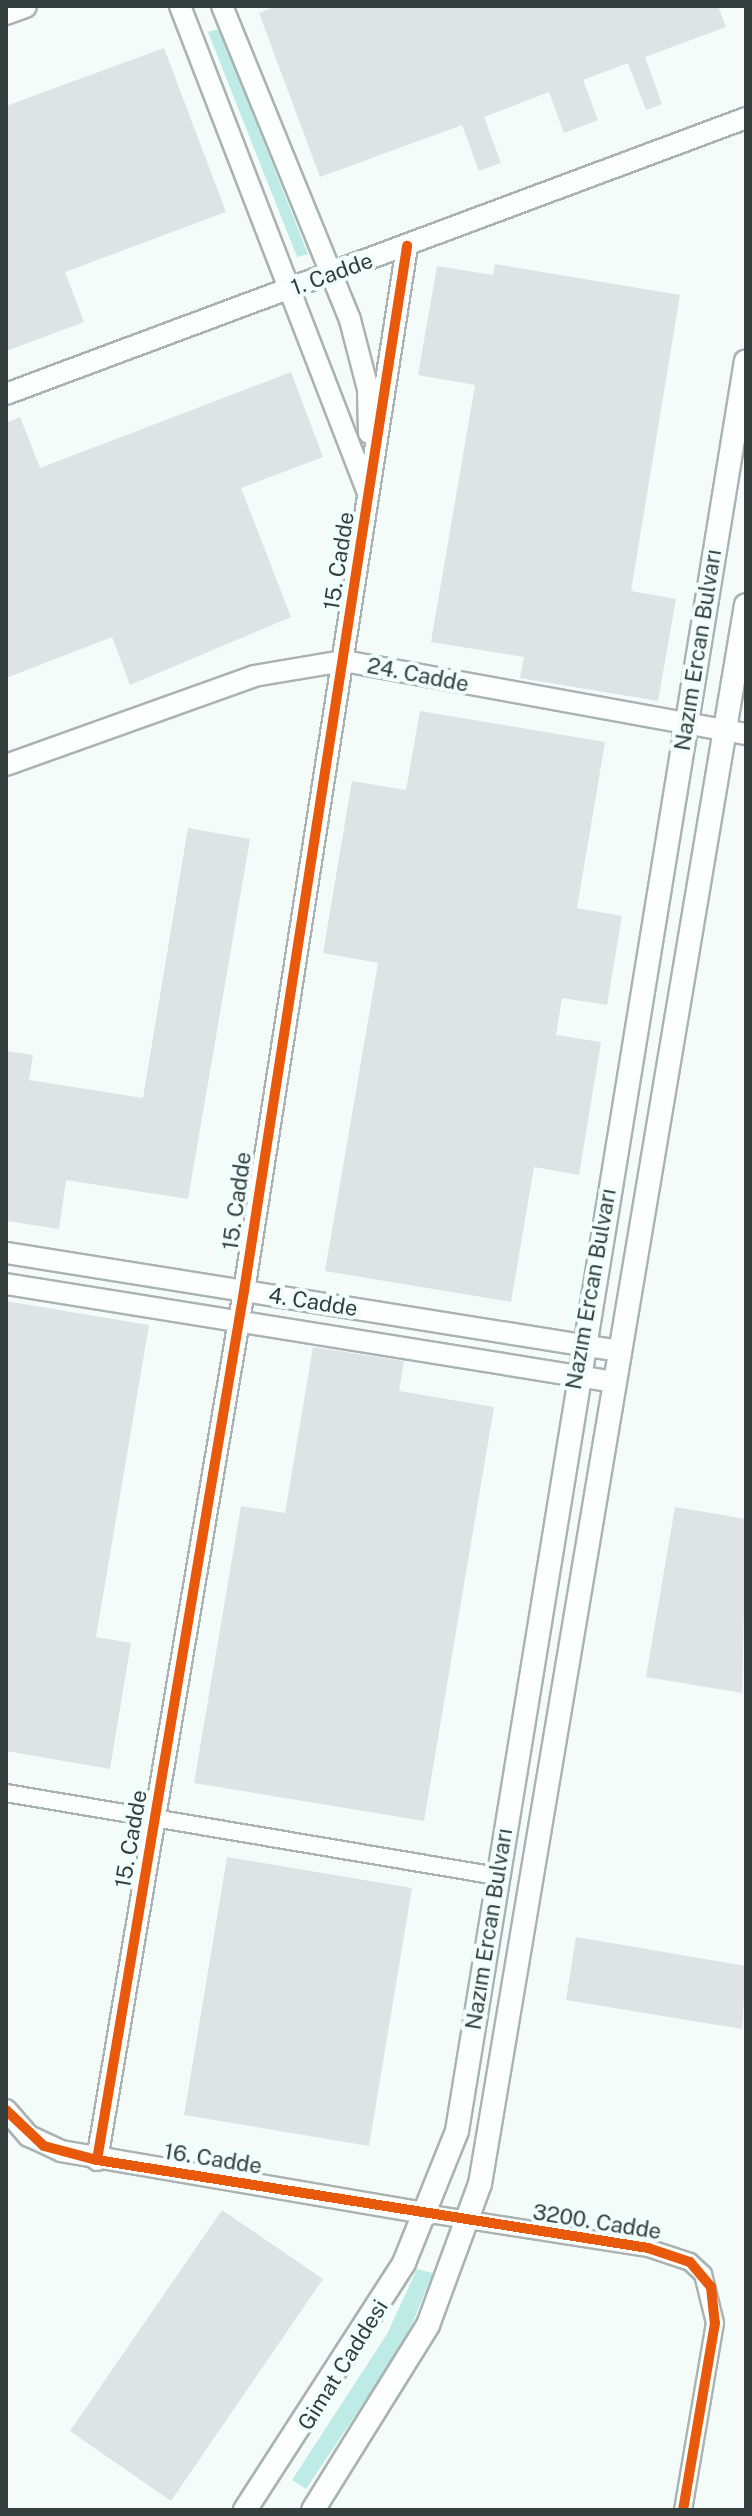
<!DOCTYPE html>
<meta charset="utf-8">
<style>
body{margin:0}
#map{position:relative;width:752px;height:2516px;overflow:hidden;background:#f4fcfa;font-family:"Public Sans",sans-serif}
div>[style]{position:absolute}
.green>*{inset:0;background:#bfebe6}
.building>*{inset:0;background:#dce5e3}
.roads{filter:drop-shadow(2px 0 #abb3b2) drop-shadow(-2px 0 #abb3b2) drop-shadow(0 2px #abb3b2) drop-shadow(0 -2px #abb3b2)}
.minor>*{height:16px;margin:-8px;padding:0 8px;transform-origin:8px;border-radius:8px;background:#fdfffe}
.tertiary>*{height:20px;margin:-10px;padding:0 10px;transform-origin:10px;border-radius:10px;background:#fdfffe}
.secondary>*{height:22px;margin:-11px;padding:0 11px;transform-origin:11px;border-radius:11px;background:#fdfffe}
.cycleway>*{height:10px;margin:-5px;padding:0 5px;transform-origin:5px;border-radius:5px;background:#e8590c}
span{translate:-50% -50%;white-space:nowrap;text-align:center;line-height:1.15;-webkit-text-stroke:8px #f0fffd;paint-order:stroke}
.street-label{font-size:22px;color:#343f3d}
.frame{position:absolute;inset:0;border:8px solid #343f3d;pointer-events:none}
</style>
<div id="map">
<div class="green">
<i style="clip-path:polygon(219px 29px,308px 254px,297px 257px,208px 32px)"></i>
<i style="clip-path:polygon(417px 2269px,433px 2273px,405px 2341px,306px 2489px,292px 2480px,387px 2334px)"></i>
</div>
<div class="building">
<i style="clip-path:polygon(277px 6px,718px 6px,726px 27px,645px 57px,662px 104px,646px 110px,628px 63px,583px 80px,598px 120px,564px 133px,549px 92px,484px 117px,501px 163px,479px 171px,462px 125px,320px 177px,259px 13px)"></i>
<i style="clip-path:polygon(164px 48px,226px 212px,65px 272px,84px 322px,6px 351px,6px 106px)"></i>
<i style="clip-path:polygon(495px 264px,680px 295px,631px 591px,676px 599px,658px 701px,520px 678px,524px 657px,431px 642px,475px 385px,418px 375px,437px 266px,493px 275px)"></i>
<i style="clip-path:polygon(291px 372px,323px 457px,241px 488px,291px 617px,130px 685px,112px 637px,6px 678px,6px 423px,20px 417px,40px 468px)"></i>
<i style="clip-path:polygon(420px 711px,605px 742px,577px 908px,622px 916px,607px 1005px,562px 998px,556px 1035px,601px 1042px,579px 1175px,534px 1167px,511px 1302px,325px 1271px,378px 963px,323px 953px,352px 781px,406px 790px)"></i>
<i style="clip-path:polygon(188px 828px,250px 839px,188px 1199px,66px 1180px,59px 1229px,6px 1221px,6px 1051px,33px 1055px,29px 1080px,143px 1098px)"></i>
<i style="clip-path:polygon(6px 1301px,149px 1325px,96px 1637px,131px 1643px,110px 1769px,6px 1751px)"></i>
<i style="clip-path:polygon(313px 1347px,404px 1361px,399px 1391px,494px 1407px,424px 1821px,194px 1783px,241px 1506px,285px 1513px)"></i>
<i style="clip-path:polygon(675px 1507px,746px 1519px,742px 1693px,646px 1677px)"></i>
<i style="clip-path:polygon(227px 1857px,412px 1888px,369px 2146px,184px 2115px)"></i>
<i style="clip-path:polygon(576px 1937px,746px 1966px,742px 2029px,566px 2000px)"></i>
<i style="clip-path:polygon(222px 2210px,323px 2279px,171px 2501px,70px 2431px)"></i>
</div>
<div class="roads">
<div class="minor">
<i style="left:6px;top:1793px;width:498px;rotate:9.6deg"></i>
<i style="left:430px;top:2214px;width:221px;rotate:8.9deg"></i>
<i style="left:648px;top:2248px;width:44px;rotate:18.4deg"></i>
<i style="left:690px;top:2262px;width:18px;rotate:43deg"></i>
<i style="left:703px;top:2274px;width:50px;rotate:76.2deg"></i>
<i style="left:715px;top:2323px;width:190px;rotate:99.7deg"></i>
</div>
<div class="tertiary">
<i style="left:180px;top:6px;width:522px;rotate:68.89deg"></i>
<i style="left:222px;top:6px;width:339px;rotate:67.8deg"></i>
<i style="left:350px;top:320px;width:71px;rotate:75.4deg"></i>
<i style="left:368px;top:389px;width:44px;rotate:88.7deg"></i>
<i style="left:6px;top:394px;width:790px;rotate:-20.45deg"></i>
<i style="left:6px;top:765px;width:263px;rotate:-19.7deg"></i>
<i style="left:254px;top:676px;width:91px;rotate:-9.5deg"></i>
<i style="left:344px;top:661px;width:409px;rotate:10.3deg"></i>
<i style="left:6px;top:1253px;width:622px;rotate:9.07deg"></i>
<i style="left:6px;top:1284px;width:617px;rotate:9.14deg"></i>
<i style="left:6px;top:2110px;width:35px;rotate:49deg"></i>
<i style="left:29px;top:2136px;width:35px;rotate:25deg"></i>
<i style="left:61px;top:2151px;width:374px;rotate:9.7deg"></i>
<i style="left:97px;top:2160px;width:881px;rotate:-80.4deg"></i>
<i style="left:244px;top:1291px;width:1058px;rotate:-81.13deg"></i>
</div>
<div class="secondary">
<i style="left:6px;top:13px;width:20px;rotate:-20deg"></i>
<i style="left:245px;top:2510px;width:294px;rotate:-57.2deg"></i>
<i style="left:404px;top:2263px;width:142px;rotate:-68.1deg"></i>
<i style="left:457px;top:2131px;width:1793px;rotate:-80.73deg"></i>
<i style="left:313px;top:2510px;width:218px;rotate:-58.1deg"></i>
<i style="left:428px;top:2325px;width:150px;rotate:-69.8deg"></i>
<i style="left:480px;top:2184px;width:1601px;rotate:-80.44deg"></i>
</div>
</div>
<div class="cycleway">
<i style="left:6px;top:2110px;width:52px;rotate:43.5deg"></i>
<i style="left:44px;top:2146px;width:55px;rotate:14.8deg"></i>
<i style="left:97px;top:2160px;width:558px;rotate:9.07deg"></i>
<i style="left:648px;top:2248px;width:44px;rotate:18.4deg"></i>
<i style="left:690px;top:2262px;width:33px;rotate:50deg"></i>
<i style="left:711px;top:2287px;width:36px;rotate:84deg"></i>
<i style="left:715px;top:2323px;width:190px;rotate:99.7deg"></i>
<i style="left:97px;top:2160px;width:881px;rotate:-80.4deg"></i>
<i style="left:244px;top:1291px;width:1058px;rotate:-81.13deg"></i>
</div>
<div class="street-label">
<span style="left:332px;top:274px;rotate:-20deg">1. Cadde</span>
<span style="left:339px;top:561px;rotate:-81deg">15. Cadde</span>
<span style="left:698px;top:650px;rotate:-81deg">Nazım Ercan Bulvarı</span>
<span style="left:418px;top:675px;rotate:11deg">24. Cadde</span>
<span style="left:237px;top:1201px;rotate:-82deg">15. Cadde</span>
<span style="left:591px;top:1289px;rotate:-80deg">Nazım Ercan Bulvarı</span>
<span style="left:313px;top:1302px;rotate:9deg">4. Cadde</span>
<span style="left:131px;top:1839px;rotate:-80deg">15. Cadde</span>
<span style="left:489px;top:1929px;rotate:-81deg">Nazım Ercan Bulvarı</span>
<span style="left:213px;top:2159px;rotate:9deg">16. Cadde</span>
<span style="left:597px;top:2222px;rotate:9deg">3200. Cadde</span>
<span style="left:343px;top:2365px;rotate:-58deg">Gimat Caddesi</span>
</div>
<div class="frame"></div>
</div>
